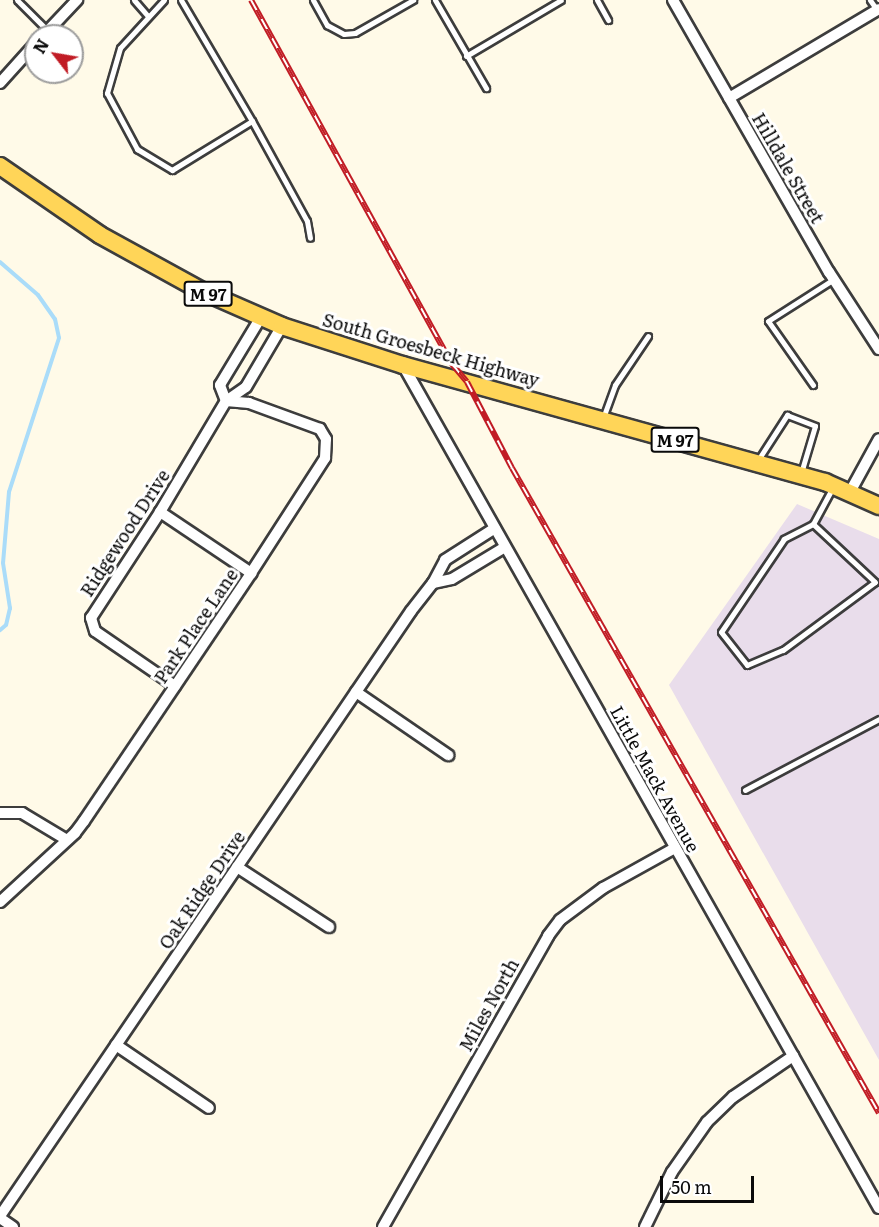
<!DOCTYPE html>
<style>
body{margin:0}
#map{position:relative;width:879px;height:1227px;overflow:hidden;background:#fffae8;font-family:Literata,serif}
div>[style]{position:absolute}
.industrial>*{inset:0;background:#e9ddeb}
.stream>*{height:4px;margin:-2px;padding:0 2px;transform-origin:2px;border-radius:2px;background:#aadcf9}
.roads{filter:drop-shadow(2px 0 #3d3d3d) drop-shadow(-2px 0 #3d3d3d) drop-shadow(0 2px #3d3d3d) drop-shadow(0 -2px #3d3d3d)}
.lane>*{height:5px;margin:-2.5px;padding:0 2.5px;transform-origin:2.5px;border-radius:2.5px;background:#fff}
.street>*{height:10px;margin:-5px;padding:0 5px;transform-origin:5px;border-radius:5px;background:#fff}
.primary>*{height:16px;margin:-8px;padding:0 8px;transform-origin:8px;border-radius:8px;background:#ffd558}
.rail>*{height:6px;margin-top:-3px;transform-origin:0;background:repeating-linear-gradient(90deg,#fff 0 11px,#c11c25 0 22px);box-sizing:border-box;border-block:2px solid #c11c25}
span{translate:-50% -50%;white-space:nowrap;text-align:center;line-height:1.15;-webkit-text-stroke:6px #fff;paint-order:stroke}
.shield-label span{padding:2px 4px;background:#fff;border:2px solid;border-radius:4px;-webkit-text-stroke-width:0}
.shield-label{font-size:16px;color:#0a0a0a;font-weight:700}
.street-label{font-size:18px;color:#0a0a0a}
.north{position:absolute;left:24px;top:24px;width:60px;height:60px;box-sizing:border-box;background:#fff;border:2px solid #9d9d9d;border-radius:50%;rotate:301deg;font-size:16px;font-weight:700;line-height:24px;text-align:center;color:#0a0a0a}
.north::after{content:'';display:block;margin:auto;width:21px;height:27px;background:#c11c25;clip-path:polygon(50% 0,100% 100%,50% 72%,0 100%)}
.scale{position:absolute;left:660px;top:1176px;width:94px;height:27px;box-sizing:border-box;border:3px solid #0a0a0a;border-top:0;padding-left:8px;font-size:18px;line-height:21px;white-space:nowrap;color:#0a0a0a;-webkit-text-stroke:4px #fff;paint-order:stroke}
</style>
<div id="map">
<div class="industrial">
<i style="clip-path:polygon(797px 504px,879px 539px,879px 1060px,669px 685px)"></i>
</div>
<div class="stream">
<i style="left:0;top:262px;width:50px;rotate:41deg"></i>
<i style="left:38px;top:295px;width:29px;rotate:55deg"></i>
<i style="left:55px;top:319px;width:19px;rotate:78deg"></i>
<i style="left:59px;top:338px;width:162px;rotate:108deg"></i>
<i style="left:9px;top:492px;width:71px;rotate:94.8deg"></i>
<i style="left:3px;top:563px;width:46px;rotate:81.2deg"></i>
<i style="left:10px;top:608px;width:17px;rotate:103deg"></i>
<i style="left:6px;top:625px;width:8px;rotate:140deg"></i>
</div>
<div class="roads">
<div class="lane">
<i style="left:17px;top:0;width:44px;rotate:45deg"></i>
<i style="left:134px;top:0;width:20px;rotate:49deg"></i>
<i style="left:164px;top:0;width:65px;rotate:132.5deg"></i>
<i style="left:120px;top:48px;width:47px;rotate:106.1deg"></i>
<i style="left:107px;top:93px;width:64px;rotate:61.8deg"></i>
<i style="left:137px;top:149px;width:41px;rotate:31deg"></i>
<i style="left:172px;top:170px;width:94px;rotate:-31.5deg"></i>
<i style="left:252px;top:121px;width:140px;rotate:-120.4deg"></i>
<i style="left:313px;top:0;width:29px;rotate:61deg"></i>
<i style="left:327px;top:25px;width:19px;rotate:28deg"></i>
<i style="left:344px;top:34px;width:11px;rotate:-5deg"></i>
<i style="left:355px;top:33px;width:67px;rotate:-29.6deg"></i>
<i style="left:435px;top:0;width:102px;rotate:59.9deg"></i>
<i style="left:597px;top:0;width:23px;rotate:61deg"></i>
<i style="left:870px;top:0;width:12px;rotate:55deg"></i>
<i style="left:466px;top:56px;width:110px;rotate:-30.5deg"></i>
<i style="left:252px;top:121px;width:114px;rotate:61.2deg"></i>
<i style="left:307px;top:221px;width:17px;rotate:80deg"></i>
<i style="left:813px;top:385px;width:78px;rotate:-125.1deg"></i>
<i style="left:768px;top:321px;width:78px;rotate:-32.5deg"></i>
<i style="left:603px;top:418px;width:35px;rotate:-70deg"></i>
<i style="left:615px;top:385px;width:59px;rotate:-56deg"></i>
<i style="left:758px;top:460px;width:54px;rotate:-57.2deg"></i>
<i style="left:787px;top:415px;width:30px;rotate:21deg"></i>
<i style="left:815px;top:426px;width:49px;rotate:106.6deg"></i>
<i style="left:813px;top:524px;width:33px;rotate:153deg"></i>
<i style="left:784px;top:539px;width:112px;rotate:124.1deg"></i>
<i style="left:721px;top:632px;width:42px;rotate:51.8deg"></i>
<i style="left:747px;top:665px;width:39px;rotate:-23deg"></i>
<i style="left:783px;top:650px;width:114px;rotate:-36.5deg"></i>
<i style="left:875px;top:582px;width:85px;rotate:-136.9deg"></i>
<i style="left:813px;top:524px;width:42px;rotate:-61.6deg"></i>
<i style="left:745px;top:790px;width:152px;rotate:-27.9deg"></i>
</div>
<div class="street">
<i style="left:673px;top:0;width:314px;rotate:60.2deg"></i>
<i style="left:829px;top:272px;width:92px;rotate:57deg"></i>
<i style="left:43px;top:36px;width:50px;rotate:-46.6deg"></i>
<i style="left:0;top:83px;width:54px;rotate:-48deg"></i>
<i style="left:729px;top:98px;width:174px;rotate:-30.7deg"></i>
<i style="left:403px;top:365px;width:968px;rotate:60.55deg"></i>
<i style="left:226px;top:401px;width:17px;rotate:-111deg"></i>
<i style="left:220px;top:385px;width:79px;rotate:-58.9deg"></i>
<i style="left:850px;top:492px;width:60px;rotate:-61.3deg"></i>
<i style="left:160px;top:512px;width:110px;rotate:33.8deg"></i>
<i style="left:433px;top:583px;width:19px;rotate:-12deg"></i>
<i style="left:452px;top:579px;width:62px;rotate:-31.1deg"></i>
<i style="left:175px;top:686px;width:97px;rotate:-145.5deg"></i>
<i style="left:95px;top:631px;width:14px;rotate:-107deg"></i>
<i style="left:91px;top:618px;width:126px;rotate:-56.9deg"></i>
<i style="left:160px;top:512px;width:129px;rotate:-59.3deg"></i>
<i style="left:226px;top:401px;width:24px;rotate:-35deg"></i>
<i style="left:246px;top:387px;width:71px;rotate:-59.5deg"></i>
<i style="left:356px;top:692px;width:112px;rotate:34.4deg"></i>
<i style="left:0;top:813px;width:22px"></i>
<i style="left:22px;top:813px;width:52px;rotate:31deg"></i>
<i style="left:237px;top:867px;width:110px;rotate:33.1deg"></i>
<i style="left:0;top:902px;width:102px;rotate:-42.6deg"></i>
<i style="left:75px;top:833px;width:15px;rotate:-53deg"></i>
<i style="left:84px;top:821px;width:299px;rotate:-56deg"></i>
<i style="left:251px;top:573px;width:137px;rotate:-57.2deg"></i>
<i style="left:325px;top:458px;width:19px;rotate:-87deg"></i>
<i style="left:326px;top:439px;width:12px;rotate:-121deg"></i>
<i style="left:320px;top:429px;width:76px;rotate:-159.9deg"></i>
<i style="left:249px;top:403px;width:23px;rotate:-175deg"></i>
<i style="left:116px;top:1045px;width:112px;rotate:34.1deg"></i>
<i style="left:0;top:1216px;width:731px;rotate:-55.81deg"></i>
<i style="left:411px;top:611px;width:36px;rotate:-52deg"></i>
<i style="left:433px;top:583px;width:26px;rotate:-62deg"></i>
<i style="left:445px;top:560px;width:59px;rotate:-32.6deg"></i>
<i style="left:0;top:1218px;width:16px;rotate:35deg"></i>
<i style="left:383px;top:1227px;width:335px;rotate:-60.4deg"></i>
<i style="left:548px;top:936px;width:20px;rotate:-53deg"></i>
<i style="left:560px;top:920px;width:54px;rotate:-36.7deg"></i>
<i style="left:603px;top:888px;width:82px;rotate:-29.1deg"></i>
<i style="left:645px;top:1227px;width:61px;rotate:-63.9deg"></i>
<i style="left:672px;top:1172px;width:61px;rotate:-55deg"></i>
<i style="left:707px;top:1122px;width:36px;rotate:-44deg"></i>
<i style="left:733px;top:1097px;width:73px;rotate:-34.3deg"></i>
</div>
<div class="primary">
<i style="left:0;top:166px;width:121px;rotate:34.6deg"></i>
<i style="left:100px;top:235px;width:116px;rotate:28.8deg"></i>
<i style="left:202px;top:291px;width:87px;rotate:23.6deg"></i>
<i style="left:282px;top:326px;width:127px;rotate:17.9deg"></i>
<i style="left:403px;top:365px;width:438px;rotate:15.5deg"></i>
<i style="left:825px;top:482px;width:59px;rotate:24deg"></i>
</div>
</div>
<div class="rail">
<i style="left:251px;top:0;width:416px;rotate:61.1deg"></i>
<i style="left:452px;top:364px;width:23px;rotate:50deg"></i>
<i style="left:467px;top:382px;width:97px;rotate:62.4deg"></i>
<i style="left:512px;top:468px;width:742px;rotate:60.36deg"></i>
</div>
<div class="shield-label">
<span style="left:208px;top:294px">M 97</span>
<span style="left:675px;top:440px">M 97</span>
</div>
<div class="street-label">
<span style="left:788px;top:168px;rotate:60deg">Hilldale Street</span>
<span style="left:431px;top:350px;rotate:16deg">South Groesbeck Highway</span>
<span style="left:125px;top:533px;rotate:-57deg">Ridgewood Drive</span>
<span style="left:196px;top:626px;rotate:-56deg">Park Place Lane</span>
<span style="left:655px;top:779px;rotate:61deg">Little Mack Avenue</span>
<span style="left:202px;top:890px;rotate:-56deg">Oak Ridge Drive</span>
<span style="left:489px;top:1005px;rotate:-61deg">Miles North</span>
</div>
<div class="north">N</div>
<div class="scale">50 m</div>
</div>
